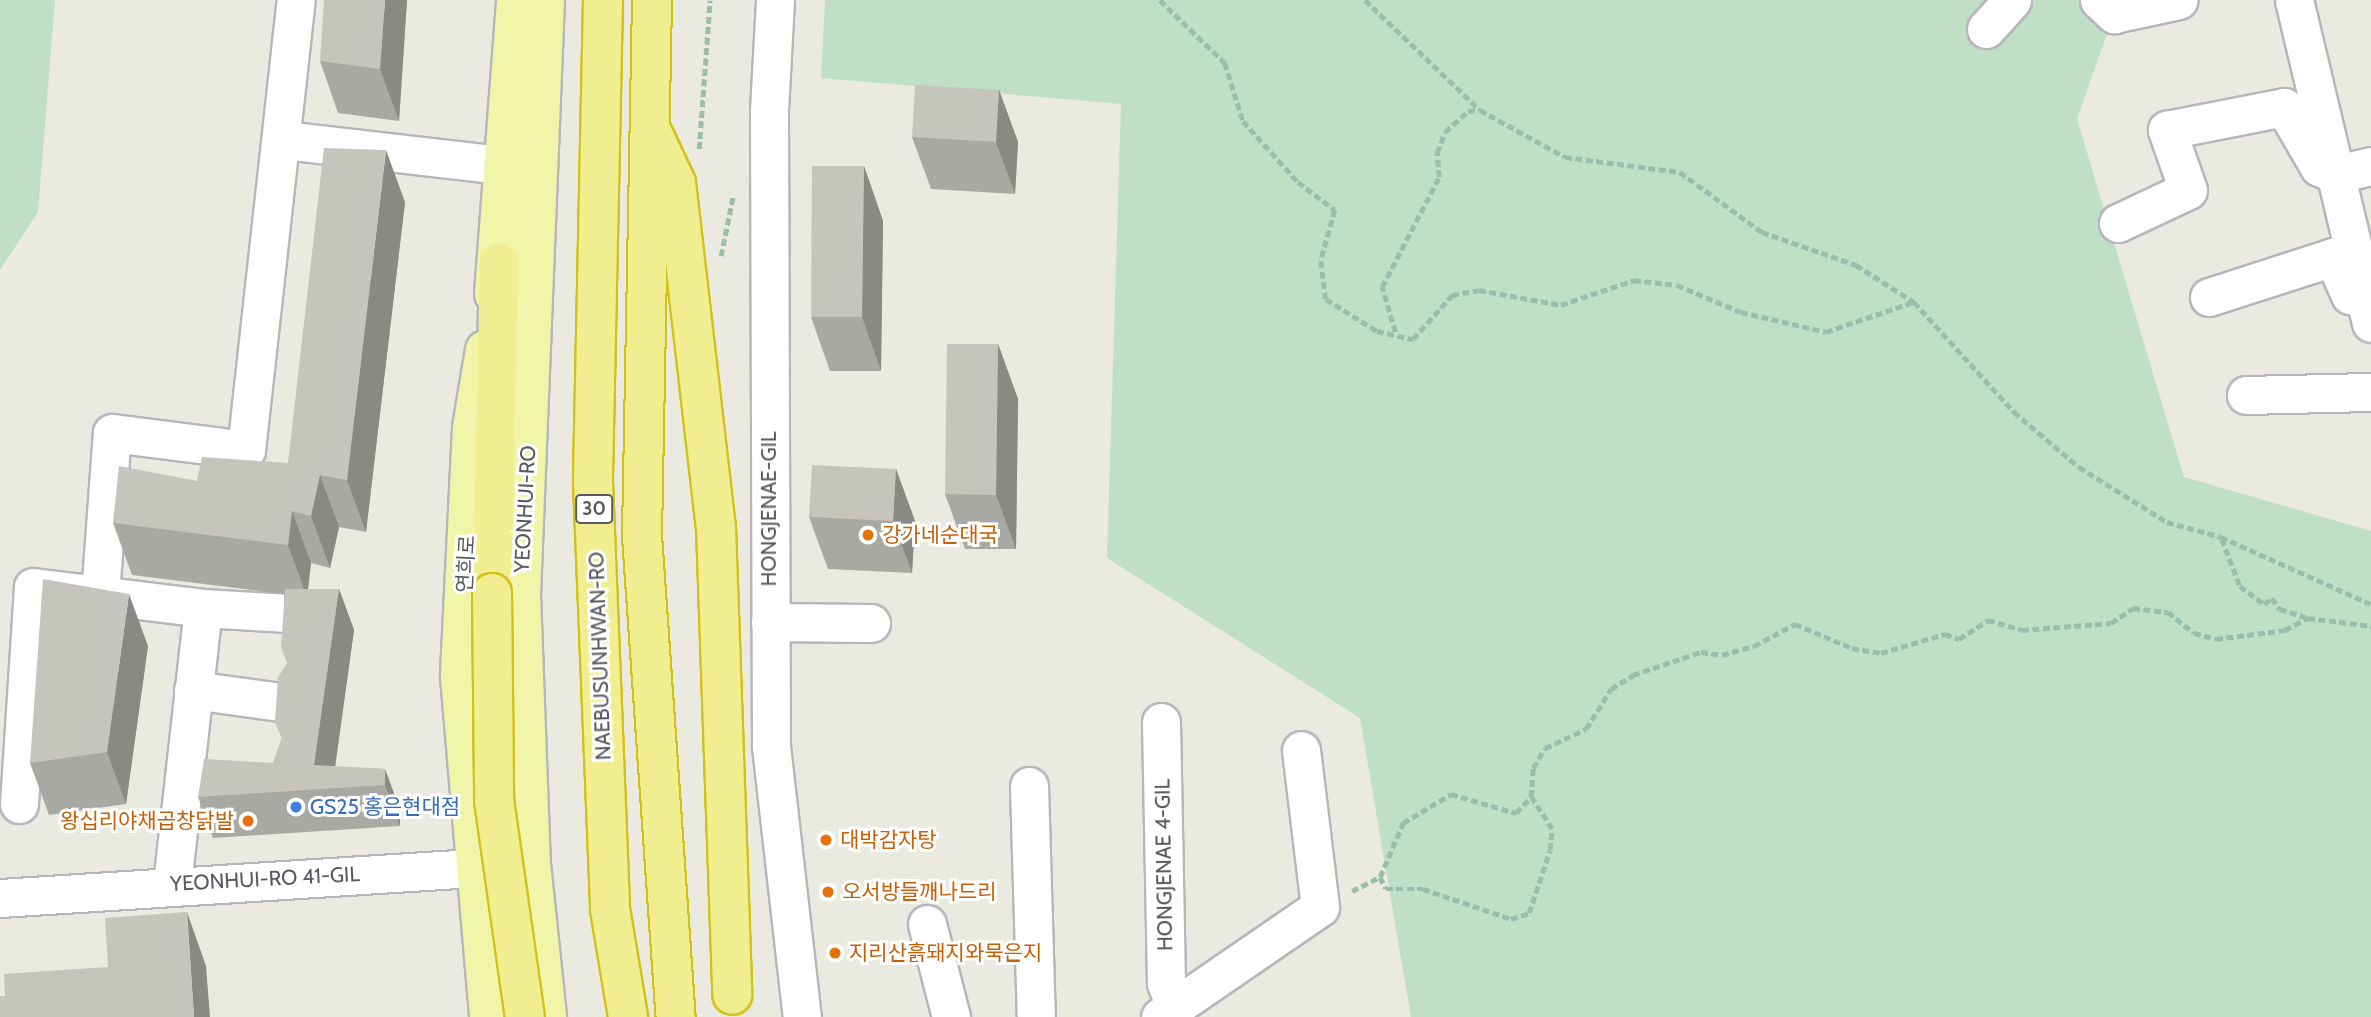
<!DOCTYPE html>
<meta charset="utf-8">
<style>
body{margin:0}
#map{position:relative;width:2371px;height:1017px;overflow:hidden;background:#eaeae0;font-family:Cabin,"Noto Sans KR",sans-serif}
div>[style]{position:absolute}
.green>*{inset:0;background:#bfdfc6}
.pier>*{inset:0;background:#eaeae0}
.path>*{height:4.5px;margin-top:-2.25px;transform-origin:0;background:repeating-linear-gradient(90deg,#99bfac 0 7px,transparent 0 10.5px)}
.roads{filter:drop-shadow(2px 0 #b6b6bb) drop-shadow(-2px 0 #b6b6bb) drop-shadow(0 2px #b6b6bb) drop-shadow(0 -2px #b6b6bb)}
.minor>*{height:37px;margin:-18.5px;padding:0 18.5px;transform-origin:18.5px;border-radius:18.5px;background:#fff}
.major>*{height:38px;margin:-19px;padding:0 19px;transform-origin:19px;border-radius:19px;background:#f0f5aa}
.highway>*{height:38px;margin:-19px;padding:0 19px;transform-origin:19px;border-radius:19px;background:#f0ee91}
.bridges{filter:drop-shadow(2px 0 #d2c218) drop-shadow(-2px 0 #d2c218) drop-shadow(0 2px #d2c218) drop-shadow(0 -2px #d2c218)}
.highway-bridge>*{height:38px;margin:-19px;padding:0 19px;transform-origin:19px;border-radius:19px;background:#f0ee91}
.wall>*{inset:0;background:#a9a9a3}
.shaded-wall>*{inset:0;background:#8a8984}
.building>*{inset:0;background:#c5c4bd}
.dots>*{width:19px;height:19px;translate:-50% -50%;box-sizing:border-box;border:4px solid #fff;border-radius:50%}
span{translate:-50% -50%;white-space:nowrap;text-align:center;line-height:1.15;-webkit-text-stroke:6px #fff;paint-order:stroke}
.shield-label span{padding:2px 5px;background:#fff;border:2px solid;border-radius:5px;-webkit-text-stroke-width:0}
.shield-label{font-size:19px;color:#595a5f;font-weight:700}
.street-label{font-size:21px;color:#595a5f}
.food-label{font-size:21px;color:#c56008}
.left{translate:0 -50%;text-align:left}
.right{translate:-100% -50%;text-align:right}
.shop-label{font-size:21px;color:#366cbe}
</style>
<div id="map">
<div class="green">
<i style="clip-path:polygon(0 0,55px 0,38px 212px,0 270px)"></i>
<i style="clip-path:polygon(825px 0,2119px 0,2077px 119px,2184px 477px,2371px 531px,2371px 1017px,1411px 1017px,1360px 718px,1107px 558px,1121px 104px,821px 78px)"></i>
</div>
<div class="pier">
<i style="clip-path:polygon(613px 0,663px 0,657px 396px,661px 927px,683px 1017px,632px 1017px,615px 589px)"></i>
</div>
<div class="path">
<i style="left:1160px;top:0;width:91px;rotate:44.1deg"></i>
<i style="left:1225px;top:63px;width:61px;rotate:72.8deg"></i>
<i style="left:1243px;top:121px;width:82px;rotate:48deg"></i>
<i style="left:1298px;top:182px;width:46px;rotate:37.1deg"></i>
<i style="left:1335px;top:210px;width:53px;rotate:105.4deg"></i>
<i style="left:1321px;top:261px;width:38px;rotate:83deg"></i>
<i style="left:1326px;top:299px;width:60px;rotate:32.1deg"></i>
<i style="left:1377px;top:331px;width:37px;rotate:13deg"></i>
<i style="left:1413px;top:339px;width:59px;rotate:-48.4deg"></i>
<i style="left:1452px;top:295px;width:27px;rotate:-10deg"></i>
<i style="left:1479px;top:290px;width:83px;rotate:10.4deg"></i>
<i style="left:1561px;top:305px;width:77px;rotate:-18.9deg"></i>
<i style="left:1634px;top:280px;width:43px;rotate:6.6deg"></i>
<i style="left:1677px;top:285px;width:69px;rotate:22.9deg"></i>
<i style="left:1741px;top:312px;width:87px;rotate:13.2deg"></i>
<i style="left:1826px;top:332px;width:92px;rotate:-19deg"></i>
<i style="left:1365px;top:0;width:159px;rotate:43.7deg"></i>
<i style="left:1480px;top:110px;width:97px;rotate:28.9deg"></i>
<i style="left:1565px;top:157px;width:116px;rotate:7.4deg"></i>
<i style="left:1680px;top:172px;width:102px;rotate:36.2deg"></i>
<i style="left:1762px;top:232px;width:100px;rotate:19.3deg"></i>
<i style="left:1856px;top:265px;width:69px;rotate:32.5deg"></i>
<i style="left:1914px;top:302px;width:149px;rotate:47.7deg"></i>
<i style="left:2014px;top:412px;width:85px;rotate:40.2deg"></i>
<i style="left:2079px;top:467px;width:104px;rotate:32deg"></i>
<i style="left:2167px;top:522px;width:56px;rotate:15.5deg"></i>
<i style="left:2221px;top:537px;width:164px;rotate:24.1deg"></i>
<i style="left:699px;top:149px;width:149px;rotate:-85.8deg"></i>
<i style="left:721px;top:256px;width:61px;rotate:-78.7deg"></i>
<i style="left:1395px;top:332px;width:47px;rotate:-106.1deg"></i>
<i style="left:1382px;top:287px;width:124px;rotate:-62.6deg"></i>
<i style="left:1439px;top:177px;width:24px;rotate:-95deg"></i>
<i style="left:1437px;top:153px;width:22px;rotate:-69deg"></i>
<i style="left:1445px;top:132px;width:31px;rotate:-42deg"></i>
<i style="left:1468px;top:111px;width:11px;rotate:-5deg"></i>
<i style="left:2222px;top:539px;width:50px;rotate:69deg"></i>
<i style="left:2240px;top:586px;width:30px;rotate:37deg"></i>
<i style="left:2264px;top:604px;width:10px;rotate:-37deg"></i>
<i style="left:2272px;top:598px;width:14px;rotate:54deg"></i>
<i style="left:2280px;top:609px;width:29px;rotate:18deg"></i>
<i style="left:2308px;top:618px;width:64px;rotate:7.2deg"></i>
<i style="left:1380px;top:877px;width:13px;rotate:63deg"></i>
<i style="left:1386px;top:889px;width:37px"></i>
<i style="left:1423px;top:889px;width:93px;rotate:18.8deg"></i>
<i style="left:1511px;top:919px;width:19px;rotate:-18deg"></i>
<i style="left:1529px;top:913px;width:66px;rotate:-71.6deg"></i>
<i style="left:1550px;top:850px;width:21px;rotate:-85deg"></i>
<i style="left:1552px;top:829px;width:38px;rotate:-123deg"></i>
<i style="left:1531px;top:797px;width:29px;rotate:-86deg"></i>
<i style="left:1533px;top:768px;width:23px;rotate:-59deg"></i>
<i style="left:1545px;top:748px;width:45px;rotate:-24.9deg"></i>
<i style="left:1586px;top:729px;width:47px;rotate:-58deg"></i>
<i style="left:1611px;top:689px;width:26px;rotate:-32deg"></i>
<i style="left:1633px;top:675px;width:72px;rotate:-18.7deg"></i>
<i style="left:1701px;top:652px;width:21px;rotate:8deg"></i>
<i style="left:1722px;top:655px;width:33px;rotate:-16deg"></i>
<i style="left:1754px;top:646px;width:47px;rotate:-28.2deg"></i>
<i style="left:1795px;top:624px;width:62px;rotate:22.8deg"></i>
<i style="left:1852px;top:648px;width:29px;rotate:10deg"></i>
<i style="left:1881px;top:653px;width:67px;rotate:-16.5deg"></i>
<i style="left:1945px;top:634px;width:15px;rotate:20deg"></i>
<i style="left:1959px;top:639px;width:35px;rotate:-33deg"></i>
<i style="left:1988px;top:620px;width:35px;rotate:16deg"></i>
<i style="left:2022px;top:630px;width:89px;rotate:-4.5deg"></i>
<i style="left:2111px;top:623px;width:27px;rotate:-34deg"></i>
<i style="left:2133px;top:608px;width:35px;rotate:7deg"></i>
<i style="left:2168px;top:612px;width:33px;rotate:39deg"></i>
<i style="left:2194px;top:633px;width:23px;rotate:15deg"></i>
<i style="left:2216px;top:639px;width:70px;rotate:-7.4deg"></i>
<i style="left:2285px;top:630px;width:26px;rotate:-28deg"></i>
<i style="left:1352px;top:891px;width:31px;rotate:-27deg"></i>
<i style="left:1380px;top:877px;width:59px;rotate:-66.9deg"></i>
<i style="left:1403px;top:823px;width:56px;rotate:-31.1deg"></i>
<i style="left:1451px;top:794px;width:68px;rotate:16.3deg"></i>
<i style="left:1516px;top:813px;width:22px;rotate:-47deg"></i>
</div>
<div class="roads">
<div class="minor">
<i style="left:775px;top:0;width:112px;rotate:93.1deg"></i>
<i style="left:769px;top:112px;width:634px;rotate:89.82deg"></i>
<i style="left:771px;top:746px;width:273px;rotate:83.5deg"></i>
<i style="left:2099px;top:0;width:21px;rotate:43deg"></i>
<i style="left:2114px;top:14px;width:66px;rotate:-12.2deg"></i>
<i style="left:2294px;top:0;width:332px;rotate:76.6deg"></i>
<i style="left:1986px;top:29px;width:39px;rotate:-48deg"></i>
<i style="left:284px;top:140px;width:251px;rotate:6.6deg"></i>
<i style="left:2118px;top:223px;width:77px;rotate:-25.2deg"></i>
<i style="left:2188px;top:190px;width:64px;rotate:-109.3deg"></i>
<i style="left:2167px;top:130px;width:119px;rotate:-11.1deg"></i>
<i style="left:2284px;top:107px;width:69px;rotate:59.7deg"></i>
<i style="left:2319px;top:167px;width:18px;rotate:22deg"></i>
<i style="left:2336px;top:174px;width:36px;rotate:-13deg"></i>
<i style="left:2209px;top:297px;width:130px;rotate:-17.9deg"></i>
<i style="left:2333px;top:257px;width:42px;rotate:65.9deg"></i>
<i style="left:2246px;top:395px;width:125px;rotate:-1.4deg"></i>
<i style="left:100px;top:595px;width:162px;rotate:-85.8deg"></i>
<i style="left:112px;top:433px;width:135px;rotate:7.2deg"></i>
<i style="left:246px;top:450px;width:453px;rotate:-83.7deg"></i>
<i style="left:203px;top:608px;width:85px;rotate:3.4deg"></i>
<i style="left:770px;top:622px;width:101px;rotate:0.6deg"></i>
<i style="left:193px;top:690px;width:89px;rotate:7.8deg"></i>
<i style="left:1161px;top:722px;width:261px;rotate:88.9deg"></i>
<i style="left:1166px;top:983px;width:25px;rotate:69deg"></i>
<i style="left:1029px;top:786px;width:231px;rotate:88.3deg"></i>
<i style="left:19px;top:804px;width:217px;rotate:-86.3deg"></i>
<i style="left:33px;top:587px;width:171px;rotate:7deg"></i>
<i style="left:203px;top:608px;width:278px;rotate:96.4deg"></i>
<i style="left:0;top:898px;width:506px;rotate:-3.63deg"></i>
<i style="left:927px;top:924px;width:96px;rotate:75.5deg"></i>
<i style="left:1160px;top:1017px;width:194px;rotate:-34.5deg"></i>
<i style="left:1320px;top:907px;width:158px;rotate:-96.9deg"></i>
</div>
<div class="major">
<i style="left:545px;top:0;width:594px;rotate:92.31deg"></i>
<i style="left:521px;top:594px;width:270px;rotate:87.9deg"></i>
<i style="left:531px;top:864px;width:154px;rotate:84deg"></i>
<i style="left:494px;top:294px;width:295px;rotate:-85.7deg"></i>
<i style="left:485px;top:350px;width:79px;rotate:99.5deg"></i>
<i style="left:472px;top:428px;width:249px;rotate:92.8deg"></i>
<i style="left:460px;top:677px;width:341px;rotate:85.1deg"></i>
</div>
<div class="highway">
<i style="left:492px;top:593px;width:331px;rotate:-88.8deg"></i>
</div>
</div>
<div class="bridges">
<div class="highway-bridge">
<i style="left:603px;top:0;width:482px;rotate:91.2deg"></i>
<i style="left:593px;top:482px;width:427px;rotate:87.7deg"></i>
<i style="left:610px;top:909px;width:109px;rotate:80.5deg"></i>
<i style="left:652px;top:0;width:536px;rotate:91.07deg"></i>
<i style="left:642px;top:536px;width:482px;rotate:86deg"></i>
<i style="left:654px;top:136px;width:52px;rotate:64.9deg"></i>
<i style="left:676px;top:183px;width:346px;rotate:83.4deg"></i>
<i style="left:716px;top:527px;width:468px;rotate:88deg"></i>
<i style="left:492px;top:593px;width:207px;rotate:89.4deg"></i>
<i style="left:494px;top:800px;width:219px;rotate:81.9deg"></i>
</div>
</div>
<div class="wall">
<i style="clip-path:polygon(407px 0,399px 121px,338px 113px,320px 61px)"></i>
<i style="clip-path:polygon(999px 90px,1018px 142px,1015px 194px,931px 189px,912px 137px)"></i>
<i style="clip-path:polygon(864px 166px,883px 221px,881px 371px,830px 371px,811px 317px)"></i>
<i style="clip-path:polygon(405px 202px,366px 532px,339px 527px,330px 568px,311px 563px,308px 589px,339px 589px,354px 630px,335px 767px,385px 769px,400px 810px,400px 826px,213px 838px,198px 797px,273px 763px,282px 738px,275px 722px,287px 664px,284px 594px,132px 575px,113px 523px,197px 481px,288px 463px)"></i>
<i style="clip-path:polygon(998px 344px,1018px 399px,1016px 549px,965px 549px,945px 494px)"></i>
<i style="clip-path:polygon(896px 469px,915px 521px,912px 573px,828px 569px,809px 517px)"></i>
<i style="clip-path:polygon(148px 646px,126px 804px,49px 815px,30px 763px)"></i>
</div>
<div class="shaded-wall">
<i style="clip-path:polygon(385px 0,407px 0,399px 121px,380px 69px)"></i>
<i style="clip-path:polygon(999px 90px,1018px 142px,1015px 194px,996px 142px)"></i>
<i style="clip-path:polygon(386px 150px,405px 202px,366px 532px,347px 480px)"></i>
<i style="clip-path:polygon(864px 166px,883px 221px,881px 371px,862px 317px)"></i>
<i style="clip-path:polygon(998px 344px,1018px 399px,1016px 549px,996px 495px)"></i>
<i style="clip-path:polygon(896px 469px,915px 521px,912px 573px,893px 521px)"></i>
<i style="clip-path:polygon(320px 475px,339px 527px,330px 568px,311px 516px)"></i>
<i style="clip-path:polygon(292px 511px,311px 563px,307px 597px,288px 545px)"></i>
<i style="clip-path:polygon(339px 589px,354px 630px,332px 789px,314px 765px)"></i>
<i style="clip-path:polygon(129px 594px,148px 646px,126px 804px,107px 752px)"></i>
<i style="clip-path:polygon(385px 769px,400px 810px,400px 826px,385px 785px)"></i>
<i style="clip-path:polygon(187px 912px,206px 966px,210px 1017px,194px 1017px)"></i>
</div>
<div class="building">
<i style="clip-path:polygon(324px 0,385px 0,380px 69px,320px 61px)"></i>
<i style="clip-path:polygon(915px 85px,999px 90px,996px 142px,912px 137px)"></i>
<i style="clip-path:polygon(324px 148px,386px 150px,347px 480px,320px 475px,311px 516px,292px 511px,288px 545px,113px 523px,119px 466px,197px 481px,202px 457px,288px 463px)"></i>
<i style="clip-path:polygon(812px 166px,864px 166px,862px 317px,811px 317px)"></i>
<i style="clip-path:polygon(947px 344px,998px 344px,996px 495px,945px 494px)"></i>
<i style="clip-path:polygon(812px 465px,896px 469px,893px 521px,809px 517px)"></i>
<i style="clip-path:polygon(43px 579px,129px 594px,107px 752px,30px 763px)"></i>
<i style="clip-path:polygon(285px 589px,339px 589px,314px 765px,385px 769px,385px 785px,198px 797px,204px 759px,273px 763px,282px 737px,275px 722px,278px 677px,287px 663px,281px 647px)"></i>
<i style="clip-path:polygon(187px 912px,194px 1017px,0 1017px,0 996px,5px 996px,4px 974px,108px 967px,105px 918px)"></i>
</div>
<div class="dots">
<i style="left:868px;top:535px;background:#e8710a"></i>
<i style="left:296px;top:807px;background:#3f7fe0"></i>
<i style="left:248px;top:821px;background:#e8710a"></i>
<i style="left:826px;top:840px;background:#e8710a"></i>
<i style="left:828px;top:892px;background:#e8710a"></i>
<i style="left:835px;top:953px;background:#e8710a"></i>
</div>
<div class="shield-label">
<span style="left:594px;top:509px">30</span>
</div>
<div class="street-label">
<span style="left:525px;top:509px;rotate:-87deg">YEONHUI-RO</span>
<span style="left:769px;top:509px;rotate:-90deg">HONGJENAE-GIL</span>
<span style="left:466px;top:564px;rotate:-87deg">연희로</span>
<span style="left:600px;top:656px;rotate:-92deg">NAEBUSUNHWAN-RO</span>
<span style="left:1164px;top:865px;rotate:-91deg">HONGJENAE 4-GIL</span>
<span style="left:265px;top:879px;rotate:-3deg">YEONHUI-RO 41-GIL</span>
</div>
<div class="food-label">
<span class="left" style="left:882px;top:535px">강가네순대국</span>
<span class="right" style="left:234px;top:821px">왕십리야채곱창닭발</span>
<span class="left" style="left:840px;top:840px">대박감자탕</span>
<span class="left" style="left:842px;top:892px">오서방들깨나드리</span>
<span class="left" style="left:849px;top:953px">지리산흙돼지와묵은지</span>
</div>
<div class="shop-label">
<span class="left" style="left:310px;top:807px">GS25 홍은현대점</span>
</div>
</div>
